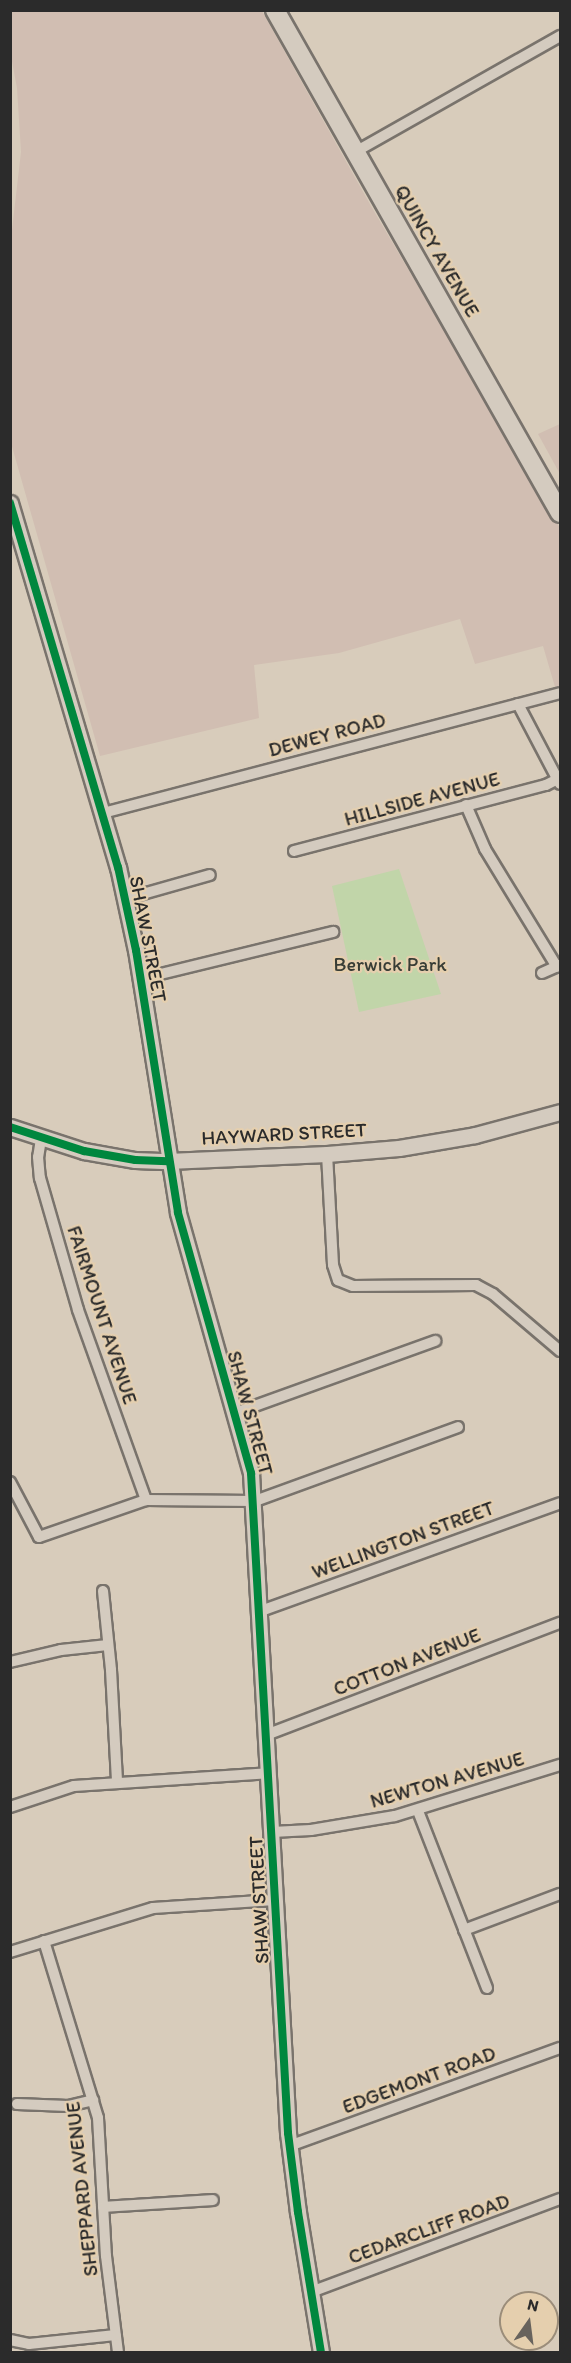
<!DOCTYPE html>
<style>
body{margin:0}
#map{position:relative;width:571px;height:2363px;overflow:hidden;background:#d8ccbb;font-family:Itim,sans-serif}
div>[style]{position:absolute}
.built>*{inset:0;background:#d1beb2}
.green>*{inset:0;background:#c1d5a9}
.roads{filter:drop-shadow(2px 0 #79736c) drop-shadow(-2px 0 #79736c) drop-shadow(0 2px #79736c) drop-shadow(0 -2px #79736c)}
.street>*{height:10px;margin:-5px;padding:0 5px;transform-origin:5px;border-radius:5px;background:#d4cbbf}
.secondary>*{height:15px;margin:-7.5px;padding:0 7.5px;transform-origin:7.5px;border-radius:7.5px;background:#d4cbbf}
.primary>*{height:18px;margin:-9px;padding:0 9px;transform-origin:9px;border-radius:9px;background:#d4cbbf}
.cycleway>*{height:8px;margin:-4px;padding:0 4px;transform-origin:4px;border-radius:4px;background:#00873e}
span{translate:-50% -50%;white-space:nowrap;text-align:center;line-height:1.15;-webkit-text-stroke:4.5px #e5cfae;paint-order:stroke}
.street-label{font-size:20px;color:#2b2b2b}
.park-label{font-size:20px;color:#383d36}
.frame{position:absolute;inset:0;border:12px solid #2b2b2b;pointer-events:none}
.north{position:absolute;left:499px;top:2291px;width:60px;height:60px;box-sizing:border-box;background:#e5cfae;border:2px solid #9b8d7a;border-radius:50%;rotate:14deg;font-size:16px;font-weight:700;line-height:24px;text-align:center;color:#2b2b2b}
.north::after{content:'';display:block;margin:auto;width:21px;height:27px;background:#68635d;clip-path:polygon(50% 0,100% 100%,50% 72%,0 100%)}
</style>
<div id="map">
<div class="built">
<i style="clip-path:polygon(10px 11px,262px 11px,371px 206px,560px 528px,560px 686px,555px 687px,543px 646px,475px 664px,460px 619px,339px 653px,254px 665px,259px 718px,100px 756px,11px 443px,10px 247px,21px 152px,17px 88px,11px 56px)"></i>
<i style="clip-path:polygon(560px 424px,560px 474px,538px 434px)"></i>
</div>
<div class="green">
<i style="clip-path:polygon(399px 869px,441px 994px,359px 1012px,332px 886px)"></i>
</div>
<div class="roads">
<div class="street">
<i style="left:355px;top:152px;width:236px;rotate:-29.5deg"></i>
<i style="left:518px;top:704px;width:90px;rotate:62.3deg"></i>
<i style="left:466px;top:805px;width:48px;rotate:66.6deg"></i>
<i style="left:485px;top:849px;width:138px;rotate:58.6deg"></i>
<i style="left:103px;top:813px;width:472px;rotate:-14.7deg"></i>
<i style="left:294px;top:851px;width:260px;rotate:-14.7deg"></i>
<i style="left:546px;top:785px;width:13px;rotate:-27deg"></i>
<i style="left:125px;top:899px;width:88px;rotate:-15.8deg"></i>
<i style="left:542px;top:973px;width:20px;rotate:-24deg"></i>
<i style="left:140px;top:979px;width:199px;rotate:-13.7deg"></i>
<i style="left:41px;top:1139px;width:18px;rotate:99deg"></i>
<i style="left:38px;top:1157px;width:21px;rotate:85deg"></i>
<i style="left:40px;top:1178px;width:137px;rotate:73.9deg"></i>
<i style="left:78px;top:1310px;width:202px;rotate:70.3deg"></i>
<i style="left:327px;top:1154px;width:111px;rotate:86.9deg"></i>
<i style="left:333px;top:1265px;width:16px;rotate:72deg"></i>
<i style="left:338px;top:1280px;width:16px;rotate:22deg"></i>
<i style="left:353px;top:1286px;width:123px;rotate:-0.5deg"></i>
<i style="left:476px;top:1285px;width:19px;rotate:28deg"></i>
<i style="left:493px;top:1294px;width:88px;rotate:40.4deg"></i>
<i style="left:235px;top:1413px;width:213px;rotate:-19.8deg"></i>
<i style="left:10px;top:1482px;width:62px;rotate:62.2deg"></i>
<i style="left:39px;top:1537px;width:113px;rotate:-19.1deg"></i>
<i style="left:146px;top:1500px;width:109px;rotate:0.5deg"></i>
<i style="left:255px;top:1501px;width:216px;rotate:-20deg"></i>
<i style="left:103px;top:1591px;width:79px;rotate:84.2deg"></i>
<i style="left:111px;top:1670px;width:112px;rotate:86.9deg"></i>
<i style="left:258px;top:1612px;width:321px;rotate:-19.8deg"></i>
<i style="left:10px;top:1662px;width:52px;rotate:-13.2deg"></i>
<i style="left:61px;top:1650px;width:47px;rotate:-6.1deg"></i>
<i style="left:266px;top:1735px;width:315px;rotate:-20.9deg"></i>
<i style="left:10px;top:1807px;width:67px;rotate:-18.2deg"></i>
<i style="left:74px;top:1786px;width:194px;rotate:-3.8deg"></i>
<i style="left:418px;top:1811px;width:190px;rotate:68.7deg"></i>
<i style="left:272px;top:1832px;width:39px;rotate:-3deg"></i>
<i style="left:311px;top:1830px;width:85px;rotate:-9.5deg"></i>
<i style="left:395px;top:1816px;width:173px;rotate:-17.2deg"></i>
<i style="left:464px;top:1930px;width:103px;rotate:-20.6deg"></i>
<i style="left:44px;top:1941px;width:185px;rotate:73deg"></i>
<i style="left:98px;top:2118px;width:138px;rotate:86.7deg"></i>
<i style="left:106px;top:2256px;width:97px;rotate:82.9deg"></i>
<i style="left:10px;top:1952px;width:150px;rotate:-17.1deg"></i>
<i style="left:153px;top:1908px;width:122px;rotate:-3.8deg"></i>
<i style="left:17px;top:2104px;width:51px;rotate:2.2deg"></i>
<i style="left:68px;top:2106px;width:26px;rotate:-13deg"></i>
<i style="left:289px;top:2146px;width:288px;rotate:-19.9deg"></i>
<i style="left:103px;top:2207px;width:110px;rotate:-3.6deg"></i>
<i style="left:311px;top:2292px;width:266px;rotate:-20.5deg"></i>
<i style="left:10px;top:2340px;width:19px;rotate:12deg"></i>
<i style="left:29px;top:2344px;width:87px;rotate:-5.9deg"></i>
</div>
<div class="secondary">
<i style="left:10px;top:503px;width:380px;rotate:73.5deg"></i>
<i style="left:118px;top:867px;width:85px;rotate:77.8deg"></i>
<i style="left:136px;top:950px;width:266px;rotate:80.9deg"></i>
<i style="left:178px;top:1213px;width:270px;rotate:74.3deg"></i>
<i style="left:251px;top:1473px;width:661px;rotate:86.79deg"></i>
<i style="left:288px;top:2133px;width:80px;rotate:82.8deg"></i>
<i style="left:298px;top:2212px;width:142px;rotate:80.7deg"></i>
<i style="left:10px;top:1127px;width:78px;rotate:18deg"></i>
<i style="left:84px;top:1151px;width:52px;rotate:10deg"></i>
<i style="left:135px;top:1160px;width:33px;rotate:2deg"></i>
<i style="left:168px;top:1161px;width:159px;rotate:-2.5deg"></i>
<i style="left:327px;top:1154px;width:72px;rotate:-4.8deg"></i>
<i style="left:399px;top:1148px;width:77px;rotate:-9.7deg"></i>
<i style="left:475px;top:1135px;width:88px;rotate:-15.1deg"></i>
</div>
<div class="primary">
<i style="left:275px;top:10px;width:578px;rotate:60.46deg"></i>
</div>
</div>
<div class="cycleway">
<i style="left:10px;top:503px;width:380px;rotate:73.5deg"></i>
<i style="left:118px;top:867px;width:85px;rotate:77.8deg"></i>
<i style="left:136px;top:950px;width:266px;rotate:80.9deg"></i>
<i style="left:178px;top:1213px;width:270px;rotate:74.3deg"></i>
<i style="left:251px;top:1473px;width:661px;rotate:86.79deg"></i>
<i style="left:288px;top:2133px;width:80px;rotate:82.8deg"></i>
<i style="left:298px;top:2212px;width:142px;rotate:80.7deg"></i>
<i style="left:10px;top:1127px;width:78px;rotate:18deg"></i>
<i style="left:84px;top:1151px;width:52px;rotate:10deg"></i>
<i style="left:135px;top:1160px;width:33px;rotate:2deg"></i>
</div>
<div class="street-label">
<span style="left:437px;top:251px;rotate:60deg">QUINCY AVENUE</span>
<span style="left:327px;top:735px;rotate:-15deg">DEWEY ROAD</span>
<span style="left:422px;top:799px;rotate:-15deg">HILLSIDE AVENUE</span>
<span style="left:148px;top:939px;rotate:79deg">SHAW STREET</span>
<span style="left:284px;top:1134px;rotate:-3deg">HAYWARD STREET</span>
<span style="left:102px;top:1315px;rotate:72deg">FAIRMOUNT AVENUE</span>
<span style="left:250px;top:1413px;rotate:75deg">SHAW STREET</span>
<span style="left:403px;top:1540px;rotate:-20deg">WELLINGTON STREET</span>
<span style="left:407px;top:1662px;rotate:-21deg">COTTON AVENUE</span>
<span style="left:447px;top:1780px;rotate:-16deg">NEWTON AVENUE</span>
<span style="left:259px;top:1900px;rotate:-93deg">SHAW STREET</span>
<span style="left:419px;top:2080px;rotate:-20deg">EDGEMONT ROAD</span>
<span style="left:82px;top:2189px;rotate:-96deg">SHEPPARD AVENUE</span>
<span style="left:429px;top:2229px;rotate:-20deg">CEDARCLIFF ROAD</span>
</div>
<div class="park-label">
<span style="left:390px;top:964px">Berwick Park</span>
</div>
<div class="frame"></div>
<div class="north">N</div>
</div>
